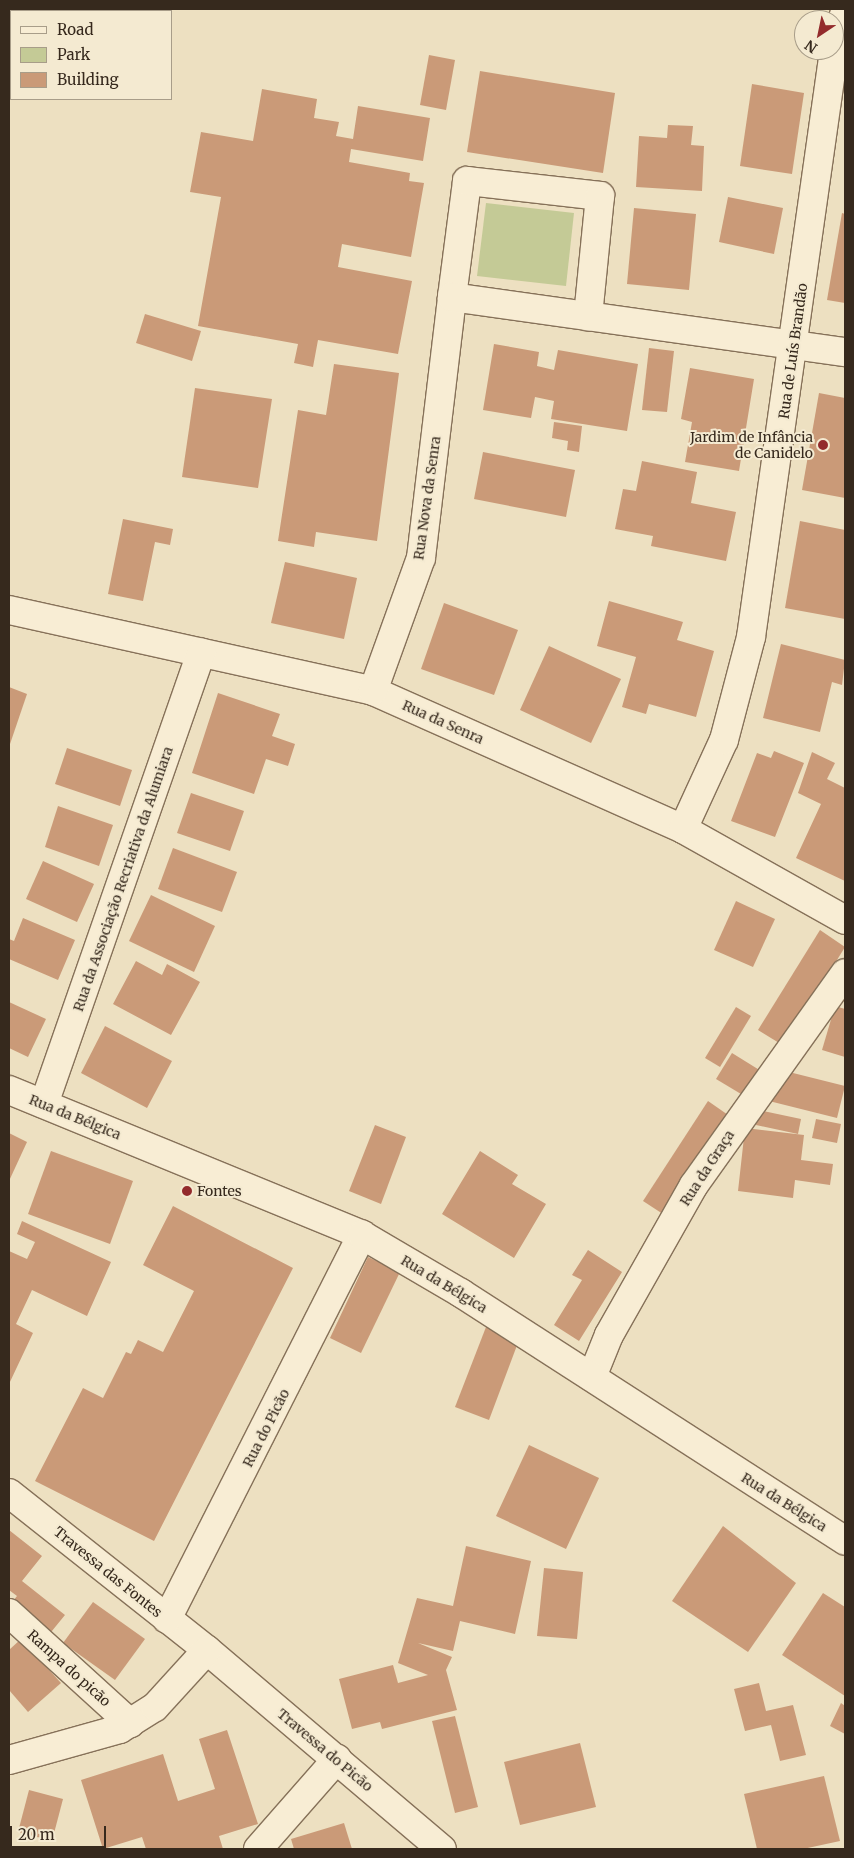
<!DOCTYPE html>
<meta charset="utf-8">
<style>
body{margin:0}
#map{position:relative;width:854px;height:1858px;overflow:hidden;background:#ede0c1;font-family:Merriweather,serif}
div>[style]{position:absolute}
.green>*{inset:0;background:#c4ca96}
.building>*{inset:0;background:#ca9a78}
.roads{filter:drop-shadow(1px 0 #867159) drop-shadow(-1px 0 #867159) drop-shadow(0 1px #867159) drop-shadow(0 -1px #867159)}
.street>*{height:28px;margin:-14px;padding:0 14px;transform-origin:14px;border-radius:14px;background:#f8edd4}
.secondary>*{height:28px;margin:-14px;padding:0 14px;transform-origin:14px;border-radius:14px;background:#f8edd4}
.dots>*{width:14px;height:14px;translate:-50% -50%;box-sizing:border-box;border:2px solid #f4ead1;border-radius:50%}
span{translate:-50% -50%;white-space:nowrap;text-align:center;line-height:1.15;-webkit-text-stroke:4px #f4ead1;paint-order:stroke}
.street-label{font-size:14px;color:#36291d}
.poi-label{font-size:14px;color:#36291d}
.right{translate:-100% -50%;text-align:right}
.left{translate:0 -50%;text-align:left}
.frame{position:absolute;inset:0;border:10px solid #36291d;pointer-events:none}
.legend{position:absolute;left:10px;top:10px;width:162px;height:90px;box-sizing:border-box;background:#f4ead1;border:1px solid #a89d89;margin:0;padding:6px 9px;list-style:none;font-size:15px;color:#36291d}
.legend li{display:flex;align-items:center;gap:10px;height:25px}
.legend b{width:25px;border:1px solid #a89d89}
.north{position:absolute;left:794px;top:10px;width:50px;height:50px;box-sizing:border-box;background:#f4ead1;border:1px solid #a89d89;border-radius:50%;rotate:214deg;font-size:14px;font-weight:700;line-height:20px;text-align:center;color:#36291d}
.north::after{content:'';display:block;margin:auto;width:18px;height:22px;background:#932b2c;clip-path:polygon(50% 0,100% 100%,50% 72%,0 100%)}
.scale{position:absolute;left:10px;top:1826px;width:96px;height:22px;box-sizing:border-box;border:2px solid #36291d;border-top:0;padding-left:6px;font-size:15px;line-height:18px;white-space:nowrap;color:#36291d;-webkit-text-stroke:4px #f4ead1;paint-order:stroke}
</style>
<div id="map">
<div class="green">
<i style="clip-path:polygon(486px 203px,574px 213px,566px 286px,477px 276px)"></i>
</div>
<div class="building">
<i style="clip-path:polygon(429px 55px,455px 60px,446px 110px,420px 105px)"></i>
<i style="clip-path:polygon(480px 71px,615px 93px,603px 173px,467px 152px)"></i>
<i style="clip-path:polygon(752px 84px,804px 93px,792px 174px,740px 166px)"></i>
<i style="clip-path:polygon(262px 89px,317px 99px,314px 118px,339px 122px,336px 136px,353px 139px,358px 106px,430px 118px,423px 161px,351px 149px,349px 162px,410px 173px,409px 181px,424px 183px,411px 257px,342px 244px,338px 267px,412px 281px,398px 354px,318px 340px,313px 367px,294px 363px,298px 344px,198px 326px,221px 197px,190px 192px,201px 132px,253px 141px)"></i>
<i style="clip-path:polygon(668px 125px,693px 126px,691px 145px,704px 146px,702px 191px,636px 187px,639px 136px,667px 138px)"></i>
<i style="clip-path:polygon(728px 197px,783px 208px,774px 254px,719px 242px)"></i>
<i style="clip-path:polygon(634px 208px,696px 214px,689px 290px,627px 284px)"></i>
<i style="clip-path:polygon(842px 213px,845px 214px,845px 303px,827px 300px)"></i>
<i style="clip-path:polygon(145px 314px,201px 331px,192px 361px,136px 343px)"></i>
<i style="clip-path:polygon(494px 344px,539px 352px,537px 366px,554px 370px,558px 350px,638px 364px,627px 431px,551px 419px,554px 401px,535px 397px,531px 418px,483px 410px)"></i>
<i style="clip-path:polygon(649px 348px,674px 351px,667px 412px,642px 410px)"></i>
<i style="clip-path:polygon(334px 364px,399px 373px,377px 541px,316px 532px,314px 547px,278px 541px,298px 410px,326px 415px)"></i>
<i style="clip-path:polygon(690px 368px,754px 379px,739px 471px,685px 462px,692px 422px,681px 419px)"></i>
<i style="clip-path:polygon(195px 388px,272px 399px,258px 488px,182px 477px)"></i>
<i style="clip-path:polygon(819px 393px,845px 398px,845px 498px,802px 490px)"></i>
<i style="clip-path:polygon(554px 422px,582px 426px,579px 452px,567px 450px,568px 441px,552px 438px)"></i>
<i style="clip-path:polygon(483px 452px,575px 470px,566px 517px,474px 499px)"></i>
<i style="clip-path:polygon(642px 461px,697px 472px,691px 503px,736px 512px,726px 561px,651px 546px,653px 536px,615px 529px,623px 489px,636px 491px)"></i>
<i style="clip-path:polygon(123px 519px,173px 529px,170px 545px,155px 542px,143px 601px,108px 594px)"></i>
<i style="clip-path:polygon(800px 521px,845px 530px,845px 619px,785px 608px)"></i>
<i style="clip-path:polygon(285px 562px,357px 578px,344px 639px,271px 623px)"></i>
<i style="clip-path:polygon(609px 601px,683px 622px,677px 640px,714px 651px,696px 717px,649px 704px,646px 714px,622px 707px,636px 657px,597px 646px)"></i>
<i style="clip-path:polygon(444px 603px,518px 630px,494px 695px,421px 669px)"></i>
<i style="clip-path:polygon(781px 644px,845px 660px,842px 685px,832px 682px,820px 732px,763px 718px)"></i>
<i style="clip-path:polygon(549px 646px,621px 679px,591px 743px,520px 710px)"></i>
<i style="clip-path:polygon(9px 687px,27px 694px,9px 747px)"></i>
<i style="clip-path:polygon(218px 693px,280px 714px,272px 736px,295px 744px,288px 766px,266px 759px,254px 794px,192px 773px)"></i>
<i style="clip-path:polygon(67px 748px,132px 770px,120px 806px,55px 784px)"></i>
<i style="clip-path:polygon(774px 751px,804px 763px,775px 837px,731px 821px,757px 753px,771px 758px)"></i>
<i style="clip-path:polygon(812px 752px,835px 763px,827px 779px,845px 788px,845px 881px,796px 858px,821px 804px,798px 793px)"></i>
<i style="clip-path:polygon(191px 793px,244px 811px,230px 851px,177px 833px)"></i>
<i style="clip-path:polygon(58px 806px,113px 825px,99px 866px,45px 847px)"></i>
<i style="clip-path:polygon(173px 848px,237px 872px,222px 912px,158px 889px)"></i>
<i style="clip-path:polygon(43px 861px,94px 884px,77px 922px,26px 899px)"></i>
<i style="clip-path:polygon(151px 895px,215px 926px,194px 972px,129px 941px)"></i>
<i style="clip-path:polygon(736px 901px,775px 919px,753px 967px,714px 950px)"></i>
<i style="clip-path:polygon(23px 918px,75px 940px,58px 980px,9px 959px,9px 939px,14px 941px)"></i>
<i style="clip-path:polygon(820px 930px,845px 947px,784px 1046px,758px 1030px)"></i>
<i style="clip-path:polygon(136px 961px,162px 975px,167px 964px,200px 982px,171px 1035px,113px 1004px)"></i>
<i style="clip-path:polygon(9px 1002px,46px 1019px,28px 1057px,9px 1048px)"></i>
<i style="clip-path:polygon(835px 1006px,845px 1009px,845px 1057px,822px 1050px)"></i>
<i style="clip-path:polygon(736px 1007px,751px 1016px,720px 1067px,705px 1058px)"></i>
<i style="clip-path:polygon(105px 1026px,172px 1061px,147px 1108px,81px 1073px)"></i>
<i style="clip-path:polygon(732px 1053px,761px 1071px,746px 1097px,716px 1079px)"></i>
<i style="clip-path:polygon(777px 1069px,845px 1086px,837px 1118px,769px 1101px)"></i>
<i style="clip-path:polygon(708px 1101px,731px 1117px,666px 1216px,643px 1201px)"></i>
<i style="clip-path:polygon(759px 1110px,801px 1119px,798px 1134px,756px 1125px)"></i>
<i style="clip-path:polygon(816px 1119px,841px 1124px,837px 1143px,812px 1138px)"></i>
<i style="clip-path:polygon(375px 1125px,406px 1137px,381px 1204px,349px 1191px)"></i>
<i style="clip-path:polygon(745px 1128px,804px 1135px,801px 1160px,833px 1164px,830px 1185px,795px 1180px,793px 1198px,738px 1191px)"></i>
<i style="clip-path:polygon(9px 1133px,27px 1142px,9px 1181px)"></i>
<i style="clip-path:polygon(51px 1151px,133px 1181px,110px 1244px,28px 1214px)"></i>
<i style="clip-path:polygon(480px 1151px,518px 1175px,512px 1184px,546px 1204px,514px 1258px,442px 1214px)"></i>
<i style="clip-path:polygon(173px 1206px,293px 1268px,154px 1541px,35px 1481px,83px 1388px,103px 1398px,126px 1352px,131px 1354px,138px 1340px,163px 1352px,194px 1291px,143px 1265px)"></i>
<i style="clip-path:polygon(22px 1221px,111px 1262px,87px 1316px,32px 1290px,16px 1324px,33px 1333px,9px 1384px,9px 1251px,27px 1259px,35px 1242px,17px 1234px)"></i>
<i style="clip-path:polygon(588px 1250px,622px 1272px,579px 1341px,554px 1325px,582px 1280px,572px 1275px)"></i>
<i style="clip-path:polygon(368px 1257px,400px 1272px,361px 1353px,330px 1338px)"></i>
<i style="clip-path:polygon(486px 1327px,519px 1340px,489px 1420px,455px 1407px)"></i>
<i style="clip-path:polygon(529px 1445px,599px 1478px,566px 1549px,496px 1516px)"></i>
<i style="clip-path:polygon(723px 1526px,796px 1583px,748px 1652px,672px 1601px)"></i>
<i style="clip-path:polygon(9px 1530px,42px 1556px,22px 1581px,65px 1615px,47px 1637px,9px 1606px,17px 1596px,9px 1590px)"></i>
<i style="clip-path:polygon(466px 1546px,531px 1561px,515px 1634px,460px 1621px,453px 1651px,418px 1643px,452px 1657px,446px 1670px,457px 1710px,382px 1729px,380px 1722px,352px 1729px,339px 1679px,393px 1665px,398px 1683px,428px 1675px,398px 1663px,417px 1598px,453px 1606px)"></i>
<i style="clip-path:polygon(544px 1568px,583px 1572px,577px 1639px,537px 1636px)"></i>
<i style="clip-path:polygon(823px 1593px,845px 1607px,845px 1696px,782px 1655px)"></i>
<i style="clip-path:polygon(93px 1602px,145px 1639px,115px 1680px,63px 1643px)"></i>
<i style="clip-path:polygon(21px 1639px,61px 1683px,28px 1712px,9px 1690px,9px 1650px)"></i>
<i style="clip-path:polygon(759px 1683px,766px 1711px,793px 1705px,806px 1755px,780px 1761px,771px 1725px,745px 1731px,734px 1689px)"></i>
<i style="clip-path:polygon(841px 1703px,845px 1706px,845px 1734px,830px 1726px)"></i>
<i style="clip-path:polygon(455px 1716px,478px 1807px,455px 1813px,432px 1721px)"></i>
<i style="clip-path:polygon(227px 1730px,258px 1824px,219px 1836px,223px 1849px,146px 1849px,142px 1837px,103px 1849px,81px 1780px,163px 1754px,178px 1801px,215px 1789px,199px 1739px)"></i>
<i style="clip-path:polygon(580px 1743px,596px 1807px,520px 1825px,504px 1762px)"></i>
<i style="clip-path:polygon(824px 1776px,840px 1841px,803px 1849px,757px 1849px,744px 1794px)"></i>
<i style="clip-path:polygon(29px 1790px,63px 1799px,52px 1841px,18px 1832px)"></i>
<i style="clip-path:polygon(344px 1823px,352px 1849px,294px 1849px,291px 1839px)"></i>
</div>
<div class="roads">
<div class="street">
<i style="left:452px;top:297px;width:117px;rotate:-82.6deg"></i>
<i style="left:467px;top:181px;width:134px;rotate:6.4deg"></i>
<i style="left:600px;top:196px;width:121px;rotate:95.7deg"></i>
<i style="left:9px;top:610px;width:373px;rotate:12.5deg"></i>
<i style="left:373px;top:691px;width:339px;rotate:24deg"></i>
<i style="left:683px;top:829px;width:186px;rotate:29.3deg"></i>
<i style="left:373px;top:691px;width:141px;rotate:-70.2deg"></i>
<i style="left:421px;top:558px;width:263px;rotate:-83.2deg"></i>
<i style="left:452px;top:297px;width:397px;rotate:8deg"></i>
<i style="left:683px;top:829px;width:98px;rotate:-65.3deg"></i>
<i style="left:724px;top:740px;width:106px;rotate:-75.3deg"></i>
<i style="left:751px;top:637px;width:606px;rotate:-81.94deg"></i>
<i style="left:836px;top:37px;width:27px;rotate:-70deg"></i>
<i style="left:44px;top:1104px;width:478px;rotate:-70.8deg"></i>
<i style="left:592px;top:1377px;width:45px;rotate:-68deg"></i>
<i style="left:609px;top:1335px;width:172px;rotate:-60.5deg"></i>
<i style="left:694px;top:1185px;width:260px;rotate:-54.5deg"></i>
<i style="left:9px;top:1493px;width:253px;rotate:38.4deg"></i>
<i style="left:207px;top:1650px;width:308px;rotate:40.3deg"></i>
<i style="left:9px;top:1613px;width:164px;rotate:42.3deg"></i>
<i style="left:167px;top:1619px;width:431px;rotate:-63.1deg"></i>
<i style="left:9px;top:1760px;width:115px;rotate:-15.6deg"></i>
<i style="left:120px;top:1729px;width:41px;rotate:-32.2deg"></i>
<i style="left:155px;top:1707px;width:77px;rotate:-47.6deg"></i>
<i style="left:258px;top:1849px;width:120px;rotate:-48.7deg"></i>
</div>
<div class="secondary">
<i style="left:9px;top:1090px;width:382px;rotate:22.3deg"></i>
<i style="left:362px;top:1235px;width:115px;rotate:30.4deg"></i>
<i style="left:461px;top:1293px;width:457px;rotate:32.8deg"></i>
</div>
</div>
<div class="dots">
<i style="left:823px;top:445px;background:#932b2c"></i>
<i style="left:187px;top:1191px;background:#932b2c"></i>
</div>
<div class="street-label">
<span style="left:793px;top:351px;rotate:-82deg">Rua de Luís Brandão</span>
<span style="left:427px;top:498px;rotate:-82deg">Rua Nova da Senra</span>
<span style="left:443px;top:722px;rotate:24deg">Rua da Senra</span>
<span style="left:123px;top:879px;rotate:-71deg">Rua da Associação Recriativa da Alumiara</span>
<span style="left:75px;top:1117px;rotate:22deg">Rua da Bélgica</span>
<span style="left:707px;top:1168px;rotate:-57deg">Rua da Graça</span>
<span style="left:444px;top:1284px;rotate:31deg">Rua da Bélgica</span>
<span style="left:266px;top:1428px;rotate:-63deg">Rua do Picão</span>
<span style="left:784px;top:1502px;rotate:32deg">Rua da Bélgica</span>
<span style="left:108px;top:1572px;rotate:39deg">Travessa das Fontes</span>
<span style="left:69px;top:1668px;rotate:42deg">Rampa do picão</span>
<span style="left:325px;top:1750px;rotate:40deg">Travessa do Picão</span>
</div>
<div class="poi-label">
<span class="right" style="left:813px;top:445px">Jardim de Infância<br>de Canidelo</span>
<span class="left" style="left:197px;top:1191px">Fontes</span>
</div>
<div class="frame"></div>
<ul class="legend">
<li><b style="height:6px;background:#f8edd4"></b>Road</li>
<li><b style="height:14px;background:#c4ca96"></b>Park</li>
<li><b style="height:14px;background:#ca9a78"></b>Building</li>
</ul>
<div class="north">N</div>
<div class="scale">20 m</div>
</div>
